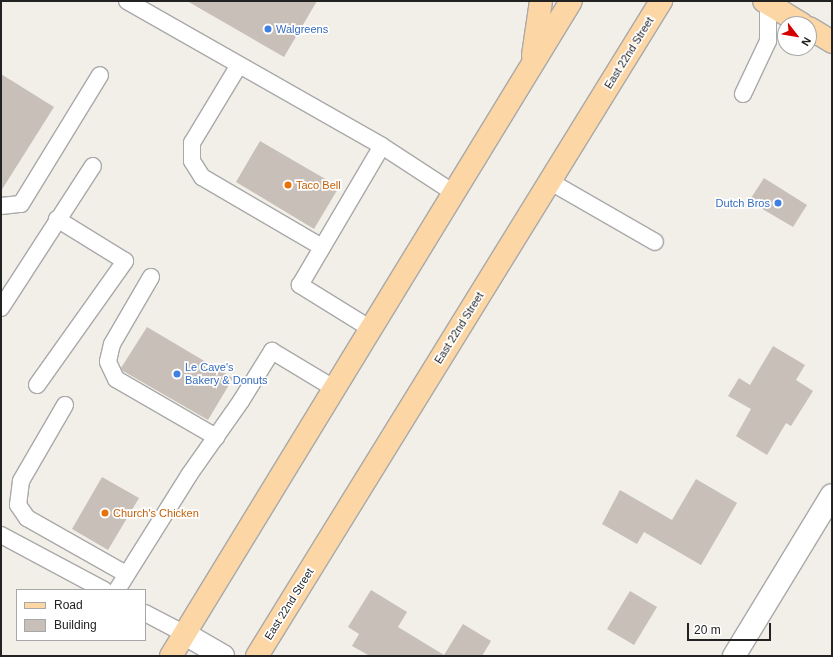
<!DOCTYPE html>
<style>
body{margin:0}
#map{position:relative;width:833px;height:657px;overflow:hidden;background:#f2efe9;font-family:Helvetica,sans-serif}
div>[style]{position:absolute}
.building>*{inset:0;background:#c7bfb8}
.roads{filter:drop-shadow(1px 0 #a9a9a9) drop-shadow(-1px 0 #a9a9a9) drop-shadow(0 1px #a9a9a9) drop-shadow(0 -1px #a9a9a9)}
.service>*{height:16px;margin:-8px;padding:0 8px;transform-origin:8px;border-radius:8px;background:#fff}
.minor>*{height:22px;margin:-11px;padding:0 11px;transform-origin:11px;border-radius:11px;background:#fff}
.primary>*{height:22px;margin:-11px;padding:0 11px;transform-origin:11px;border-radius:11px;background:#fcd6a4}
.dots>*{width:11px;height:11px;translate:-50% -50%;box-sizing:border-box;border:2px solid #fff;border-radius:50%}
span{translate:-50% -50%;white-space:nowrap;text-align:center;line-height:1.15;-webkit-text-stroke:3.5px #fff;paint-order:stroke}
.shop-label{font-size:11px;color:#366cbe}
.left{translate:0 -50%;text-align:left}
.right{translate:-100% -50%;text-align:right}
.street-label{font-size:11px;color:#222}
.food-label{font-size:11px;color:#c56008}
.frame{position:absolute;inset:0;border:2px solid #222;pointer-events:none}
.legend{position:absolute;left:16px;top:589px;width:130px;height:52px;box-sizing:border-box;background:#fff;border:1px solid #a7a7a7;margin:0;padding:5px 7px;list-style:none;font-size:12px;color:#222}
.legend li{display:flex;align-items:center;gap:8px;height:20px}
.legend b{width:20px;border:1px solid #a7a7a7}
.north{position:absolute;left:777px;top:16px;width:40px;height:40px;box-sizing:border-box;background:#fff;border:1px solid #a7a7a7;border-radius:50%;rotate:121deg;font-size:11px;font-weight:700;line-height:16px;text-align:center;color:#222}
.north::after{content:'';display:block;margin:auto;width:14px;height:18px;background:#d40000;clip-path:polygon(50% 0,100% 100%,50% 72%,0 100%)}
.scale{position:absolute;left:687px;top:623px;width:84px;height:18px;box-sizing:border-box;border:2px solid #222;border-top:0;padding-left:5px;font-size:12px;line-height:14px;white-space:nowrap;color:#222;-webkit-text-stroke:3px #fff;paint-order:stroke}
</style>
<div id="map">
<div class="building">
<i style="clip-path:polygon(187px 1px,317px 1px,284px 57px)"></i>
<i style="clip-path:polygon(1px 74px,54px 107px,1px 191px)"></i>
<i style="clip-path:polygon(260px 141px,339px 187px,314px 229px,236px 182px)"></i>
<i style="clip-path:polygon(764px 178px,807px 205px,793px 227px,749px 201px)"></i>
<i style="clip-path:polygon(147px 327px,233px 378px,208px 420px,123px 371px,121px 368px)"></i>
<i style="clip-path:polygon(773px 346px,805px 365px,796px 380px,813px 391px,791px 426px,786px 423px,767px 455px,736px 436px,751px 409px,728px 396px,739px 378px,750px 385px)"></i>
<i style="clip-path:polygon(102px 477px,139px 498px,108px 550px,72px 529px)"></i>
<i style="clip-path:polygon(696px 479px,737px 503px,701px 565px,644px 532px,637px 544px,602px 524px,620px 490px,672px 520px)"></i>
<i style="clip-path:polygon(371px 590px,407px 612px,398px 627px,444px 655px,463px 624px,491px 641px,482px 656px,370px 656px,352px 646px,359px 634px,348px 627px)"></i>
<i style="clip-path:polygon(630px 591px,657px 607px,634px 645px,607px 629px)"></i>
</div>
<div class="roads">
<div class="service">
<i style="left:127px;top:1px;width:293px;rotate:29.6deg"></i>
<i style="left:382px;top:146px;width:86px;rotate:33.1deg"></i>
<i style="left:239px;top:65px;width:91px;rotate:121.1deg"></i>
<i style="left:192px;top:143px;width:18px;rotate:90deg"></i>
<i style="left:192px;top:161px;width:19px;rotate:58deg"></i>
<i style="left:202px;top:177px;width:139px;rotate:30.3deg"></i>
<i style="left:743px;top:94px;width:59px;rotate:-64.7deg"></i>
<i style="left:768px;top:41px;width:38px;rotate:-90deg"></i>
<i style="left:549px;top:181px;width:122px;rotate:29.9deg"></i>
<i style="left:1px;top:206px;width:20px;rotate:-6deg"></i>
<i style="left:21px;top:204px;width:151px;rotate:-58.5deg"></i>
<i style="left:151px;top:277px;width:78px;rotate:120.2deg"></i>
<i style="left:112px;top:344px;width:18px;rotate:103deg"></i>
<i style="left:108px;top:362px;width:19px;rotate:65deg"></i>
<i style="left:116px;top:379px;width:116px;rotate:30.1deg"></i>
<i style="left:1px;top:308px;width:169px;rotate:-57.1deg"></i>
<i style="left:371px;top:329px;width:84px;rotate:-148.2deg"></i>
<i style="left:300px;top:285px;width:161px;rotate:-59.5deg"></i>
<i style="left:37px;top:385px;width:152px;rotate:-54.6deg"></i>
<i style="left:125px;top:261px;width:80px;rotate:-148.3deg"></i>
<i style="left:65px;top:405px;width:88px;rotate:120.1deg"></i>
<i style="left:21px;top:481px;width:24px;rotate:97deg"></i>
<i style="left:18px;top:505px;width:16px;rotate:55deg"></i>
<i style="left:27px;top:518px;width:114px;rotate:29.5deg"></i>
<i style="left:1px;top:535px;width:117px;rotate:28.1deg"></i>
<i style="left:117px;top:590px;width:136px;rotate:-57.9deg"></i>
<i style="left:189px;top:475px;width:90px;rotate:-54.9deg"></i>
<i style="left:241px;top:401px;width:59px;rotate:-58.2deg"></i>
<i style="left:272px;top:351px;width:74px;rotate:31.1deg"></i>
<i style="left:145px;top:613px;width:45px;rotate:27.7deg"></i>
</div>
<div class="minor">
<i style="left:185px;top:634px;width:44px;rotate:30.1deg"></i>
<i style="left:734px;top:656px;width:188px;rotate:-58.7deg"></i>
</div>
<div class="primary">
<i style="left:764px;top:1px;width:44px;rotate:31.2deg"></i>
<i style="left:809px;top:28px;width:27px;rotate:31deg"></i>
<i style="left:533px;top:55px;width:55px;rotate:-81.6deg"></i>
<i style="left:171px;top:656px;width:767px;rotate:-58.59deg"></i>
<i style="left:257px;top:656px;width:770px;rotate:-58.33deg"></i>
</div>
</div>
<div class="dots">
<i style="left:268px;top:29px;background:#3f7fe0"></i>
<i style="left:288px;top:185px;background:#e8710a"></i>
<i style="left:778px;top:203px;background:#3f7fe0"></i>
<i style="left:177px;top:374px;background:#3f7fe0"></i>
<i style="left:105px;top:513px;background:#e8710a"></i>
</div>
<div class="shop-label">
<span class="left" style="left:276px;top:29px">Walgreens</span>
<span class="right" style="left:770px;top:203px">Dutch Bros</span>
<span class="left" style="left:185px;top:374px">Le Cave's<br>Bakery &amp; Donuts</span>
</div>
<div class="street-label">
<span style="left:629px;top:53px;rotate:-58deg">East 22nd Street</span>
<span style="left:459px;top:328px;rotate:-58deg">East 22nd Street</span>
<span style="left:289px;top:604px;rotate:-58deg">East 22nd Street</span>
</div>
<div class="food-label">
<span class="left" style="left:296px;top:185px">Taco Bell</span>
<span class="left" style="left:113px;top:513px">Church's Chicken</span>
</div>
<div class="frame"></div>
<ul class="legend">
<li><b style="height:5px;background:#fcd6a4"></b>Road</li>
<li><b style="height:11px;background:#c7bfb8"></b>Building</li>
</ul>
<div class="north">N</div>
<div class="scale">20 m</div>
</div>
